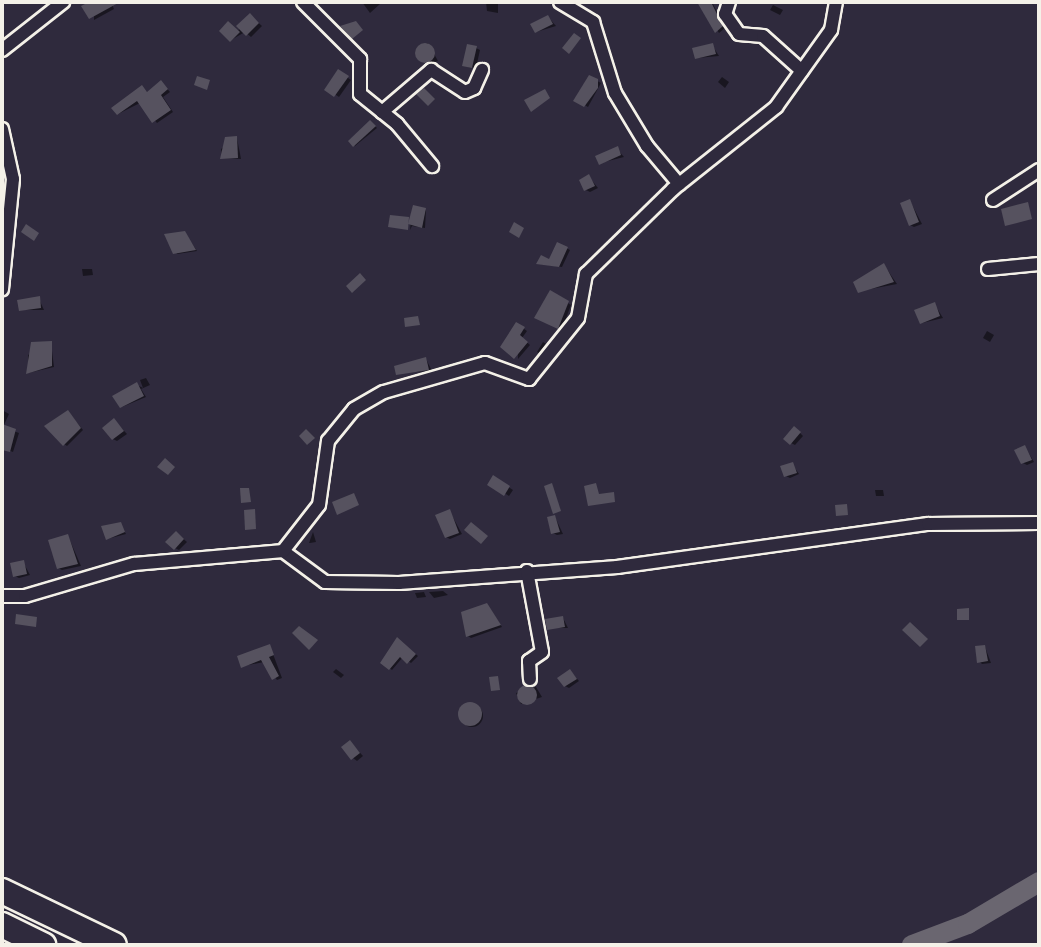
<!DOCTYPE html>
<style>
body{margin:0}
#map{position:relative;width:1041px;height:947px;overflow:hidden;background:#2f2a3d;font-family:Mynerve,sans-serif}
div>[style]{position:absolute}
.shadow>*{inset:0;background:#0007}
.round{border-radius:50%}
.river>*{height:20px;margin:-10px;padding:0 10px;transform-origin:10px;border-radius:10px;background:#6a6670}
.building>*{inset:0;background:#56525f}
.roads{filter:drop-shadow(2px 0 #f4f1e8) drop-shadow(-2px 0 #f4f1e8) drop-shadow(0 2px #f4f1e8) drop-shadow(0 -2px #f4f1e8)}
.minor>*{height:12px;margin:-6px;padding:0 6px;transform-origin:6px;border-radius:6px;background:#2f2a3d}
.motorway>*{height:24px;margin:-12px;padding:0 12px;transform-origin:12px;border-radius:12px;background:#2f2a3d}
span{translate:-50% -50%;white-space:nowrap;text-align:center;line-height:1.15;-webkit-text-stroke:7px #2f2a3d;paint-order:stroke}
.frame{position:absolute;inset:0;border:4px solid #f4f1e8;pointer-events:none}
</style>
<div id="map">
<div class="shadow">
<i style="clip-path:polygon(94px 2px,111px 2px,114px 9px,94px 20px)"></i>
<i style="clip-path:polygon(362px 2px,378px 2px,380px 4px,370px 13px)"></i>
<i style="clip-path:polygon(486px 2px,498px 2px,498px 13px,487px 11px)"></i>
<i style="clip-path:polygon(700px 2px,718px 2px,713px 4px,725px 28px,719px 33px)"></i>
<i style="clip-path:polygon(773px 5px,783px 10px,780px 15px,770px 10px)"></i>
<i style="clip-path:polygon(250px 15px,262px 26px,251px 37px,245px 32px,231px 40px)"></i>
<i style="clip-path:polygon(548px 17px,556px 26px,536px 32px)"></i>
<i style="clip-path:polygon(428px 43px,438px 61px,427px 65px,417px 47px)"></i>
<i style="clip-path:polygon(712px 45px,719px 56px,697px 58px)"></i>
<i style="clip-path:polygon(476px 48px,480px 50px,476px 68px,468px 67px)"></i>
<i style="clip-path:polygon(339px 72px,351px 80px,339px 97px,327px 89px)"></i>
<i style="clip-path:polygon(590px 77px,601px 83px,588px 107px,576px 100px)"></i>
<i style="clip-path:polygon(722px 77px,729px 82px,725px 88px,718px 82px)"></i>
<i style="clip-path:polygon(162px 83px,170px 92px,163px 97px,173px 112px,157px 123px,140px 103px,118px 114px,142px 88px,148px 93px)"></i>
<i style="clip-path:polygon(373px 124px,377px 128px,355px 146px,350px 141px)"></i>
<i style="clip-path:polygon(237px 138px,241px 159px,222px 158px,221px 149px)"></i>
<i style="clip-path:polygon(617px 149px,624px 157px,600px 163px)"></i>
<i style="clip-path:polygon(589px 177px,598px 188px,590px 192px,586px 190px)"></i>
<i style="clip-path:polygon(910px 201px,922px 224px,914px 227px,910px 225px)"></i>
<i style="clip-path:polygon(426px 210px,425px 228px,412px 226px,410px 230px,411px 220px)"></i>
<i style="clip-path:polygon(185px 233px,197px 251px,177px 254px,166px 235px)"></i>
<i style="clip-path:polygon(558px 244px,570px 250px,562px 267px,541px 264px,550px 261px)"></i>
<i style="clip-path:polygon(884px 265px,897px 284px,860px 291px)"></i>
<i style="clip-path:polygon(82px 269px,92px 269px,93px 275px,83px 276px)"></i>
<i style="clip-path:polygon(551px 293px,571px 305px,562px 329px,537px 317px)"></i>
<i style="clip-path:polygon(39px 299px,44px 310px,20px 310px)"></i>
<i style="clip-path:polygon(935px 305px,943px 318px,922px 323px)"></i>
<i style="clip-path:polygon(517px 324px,527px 331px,522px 338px,530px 345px,518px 359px)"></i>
<i style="clip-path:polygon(987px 331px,994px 335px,990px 342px,983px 338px)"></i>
<i style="clip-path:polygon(543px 342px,546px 344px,539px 353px,537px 352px)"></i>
<i style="clip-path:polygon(51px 343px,54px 367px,28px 373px,28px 355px)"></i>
<i style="clip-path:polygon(426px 359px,432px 371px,398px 373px)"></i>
<i style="clip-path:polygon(146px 378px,150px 385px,141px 389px,146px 397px,122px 407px,137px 385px,143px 388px,140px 380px)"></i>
<i style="clip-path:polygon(2px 410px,9px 414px,3px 427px,19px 433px,13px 452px,2px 448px)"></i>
<i style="clip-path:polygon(68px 412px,83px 430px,67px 446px,64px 444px)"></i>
<i style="clip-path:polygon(114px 420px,127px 434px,117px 441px,113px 439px)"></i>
<i style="clip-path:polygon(798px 431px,803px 436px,795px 445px,791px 443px)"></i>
<i style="clip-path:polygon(1025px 447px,1034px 462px,1027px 465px,1023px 463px)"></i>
<i style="clip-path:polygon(792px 464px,799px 474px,790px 478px,786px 476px)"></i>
<i style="clip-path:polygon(494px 478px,513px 490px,509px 496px,490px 484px)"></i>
<i style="clip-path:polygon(875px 490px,883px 490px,884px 496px,876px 496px)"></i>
<i style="clip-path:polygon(450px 512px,462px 534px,450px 539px,446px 537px)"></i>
<i style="clip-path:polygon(555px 517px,563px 534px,557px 535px,553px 533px)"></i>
<i style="clip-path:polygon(120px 524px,126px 534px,107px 539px)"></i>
<i style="clip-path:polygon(313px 532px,316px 542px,310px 543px,309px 543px)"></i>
<i style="clip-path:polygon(68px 536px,81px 566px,62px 570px,58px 568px)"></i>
<i style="clip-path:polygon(180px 536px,187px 542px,179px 550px,175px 548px)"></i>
<i style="clip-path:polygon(23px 562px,30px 575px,19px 578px,15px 576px)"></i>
<i style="clip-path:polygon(443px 591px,448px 595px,434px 598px,429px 592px)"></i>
<i style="clip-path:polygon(415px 593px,424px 592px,426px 597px,417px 598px)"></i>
<i style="clip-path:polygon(487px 605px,502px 627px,471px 638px,468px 636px)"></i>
<i style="clip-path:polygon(563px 618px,568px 628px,549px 628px)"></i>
<i style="clip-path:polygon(400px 641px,418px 656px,411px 663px,403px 657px,392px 670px,382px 662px)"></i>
<i style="clip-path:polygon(270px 646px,282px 678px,277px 680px,264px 662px,243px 666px)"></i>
<i style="clip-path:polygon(985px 647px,991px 663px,982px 664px,979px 661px)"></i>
<i style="clip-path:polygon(336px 669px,344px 675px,341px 678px,333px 672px)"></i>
<i style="clip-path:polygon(570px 671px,579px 681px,569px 688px,565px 686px)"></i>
<i style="clip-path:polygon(536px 687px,542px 697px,521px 704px,516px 693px)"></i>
<i class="round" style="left:461px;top:705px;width:22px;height:22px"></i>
<i style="clip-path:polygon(351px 743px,363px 756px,357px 761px,353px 758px)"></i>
</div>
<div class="river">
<i style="left:912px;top:945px;width:60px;rotate:-20.6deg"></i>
<i style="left:968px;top:924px;width:82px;rotate:-30.6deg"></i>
</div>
<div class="building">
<i style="clip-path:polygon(89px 2px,120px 2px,89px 19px,81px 6px)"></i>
<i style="clip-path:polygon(697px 2px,711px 2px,723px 26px,715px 33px)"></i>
<i style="clip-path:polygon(250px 13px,259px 23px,246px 36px,236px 26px)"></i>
<i style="clip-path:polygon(548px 15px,553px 24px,535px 33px,530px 24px)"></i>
<i style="clip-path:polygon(228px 21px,240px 32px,230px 42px,219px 31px)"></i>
<i style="clip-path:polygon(356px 21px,363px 30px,352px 39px,340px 26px)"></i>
<i style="clip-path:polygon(574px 33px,581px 38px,569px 54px,562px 48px)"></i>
<i style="clip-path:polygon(713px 43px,716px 54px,695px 59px,692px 48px)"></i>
<i class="round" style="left:415px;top:43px;width:20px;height:20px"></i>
<i style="clip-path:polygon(467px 44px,477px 46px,472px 68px,462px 66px)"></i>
<i style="clip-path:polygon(338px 69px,349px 76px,334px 97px,324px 90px)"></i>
<i style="clip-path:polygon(589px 75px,598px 79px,598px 88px,584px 107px,573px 101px)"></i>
<i style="clip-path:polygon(197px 76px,210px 80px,207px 90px,194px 85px)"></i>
<i style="clip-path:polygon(161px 80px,168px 89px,161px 95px,171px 110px,152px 123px,137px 101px,117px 115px,111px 108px,142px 85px,147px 92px)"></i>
<i style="clip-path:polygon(424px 88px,435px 99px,428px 106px,416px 94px)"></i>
<i style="clip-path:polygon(545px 89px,550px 98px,531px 112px,524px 100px)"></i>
<i style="clip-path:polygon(370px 120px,376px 126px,353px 147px,348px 141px)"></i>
<i style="clip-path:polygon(237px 136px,238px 158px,220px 159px,225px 137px)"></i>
<i style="clip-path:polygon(618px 146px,621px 155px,599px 165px,595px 156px)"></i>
<i style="clip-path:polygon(589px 174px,595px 186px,584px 191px,579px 180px)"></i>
<i style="clip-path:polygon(910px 199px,919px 222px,909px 226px,900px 203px)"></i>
<i style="clip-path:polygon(1028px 202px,1032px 219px,1005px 226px,1001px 209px)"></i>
<i style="clip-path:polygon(413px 205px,426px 208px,422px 228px,408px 224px)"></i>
<i style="clip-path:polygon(390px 215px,409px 217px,408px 230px,388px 227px)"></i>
<i style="clip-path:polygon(514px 222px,524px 228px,519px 238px,509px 232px)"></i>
<i style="clip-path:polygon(26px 224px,39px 233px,34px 241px,21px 232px)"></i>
<i style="clip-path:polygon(185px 231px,196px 250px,173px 254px,164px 234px)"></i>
<i style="clip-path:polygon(557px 242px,568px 247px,559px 267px,536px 264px,541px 255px,549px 259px)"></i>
<i style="clip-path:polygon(884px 263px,894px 282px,858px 293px,853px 282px)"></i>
<i style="clip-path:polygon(360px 273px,366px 280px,352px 293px,346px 286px)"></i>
<i style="clip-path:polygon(550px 290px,569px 301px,558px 329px,534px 318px)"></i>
<i style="clip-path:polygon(40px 296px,41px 308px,19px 311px,17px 300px)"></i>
<i style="clip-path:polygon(935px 302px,940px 316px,920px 324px,914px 310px)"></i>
<i style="clip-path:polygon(418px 316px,420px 325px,405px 327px,404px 318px)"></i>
<i style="clip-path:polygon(516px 322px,525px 327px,520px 335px,528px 342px,514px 359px,500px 347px)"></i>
<i style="clip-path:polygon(52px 341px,52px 366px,26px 374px,31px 342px)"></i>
<i style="clip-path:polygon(426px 357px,429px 370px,396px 375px,394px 366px)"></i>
<i style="clip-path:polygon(137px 382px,144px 396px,120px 408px,112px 396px)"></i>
<i style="clip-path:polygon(68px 410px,81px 428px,63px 446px,44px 426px)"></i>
<i style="clip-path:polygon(114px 418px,124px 431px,112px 440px,102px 428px)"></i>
<i style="clip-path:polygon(2px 424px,16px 429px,10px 452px,2px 450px)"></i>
<i style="clip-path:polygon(794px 426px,801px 432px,790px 445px,783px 439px)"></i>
<i style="clip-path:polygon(306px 429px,315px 438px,307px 445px,299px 436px)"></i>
<i style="clip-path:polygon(1025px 445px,1032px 460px,1021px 464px,1014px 450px)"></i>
<i style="clip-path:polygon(165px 458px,175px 467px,168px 475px,157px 467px)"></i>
<i style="clip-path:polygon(793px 462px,797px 473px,784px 477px,780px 466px)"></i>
<i style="clip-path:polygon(493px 475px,510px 486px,504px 496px,487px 485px)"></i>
<i style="clip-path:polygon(552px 483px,561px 511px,553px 514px,544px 486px)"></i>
<i style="clip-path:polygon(596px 483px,599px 494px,614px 492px,615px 502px,588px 506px,584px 486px)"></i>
<i style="clip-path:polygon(240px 488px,249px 488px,251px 502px,241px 503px)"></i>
<i style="clip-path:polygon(354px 493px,359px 505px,337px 515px,332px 502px)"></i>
<i style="clip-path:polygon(847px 504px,848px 515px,836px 516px,835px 505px)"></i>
<i style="clip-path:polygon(255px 509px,256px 529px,245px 530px,244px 510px)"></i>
<i style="clip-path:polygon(450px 509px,459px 533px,445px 538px,435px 515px)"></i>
<i style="clip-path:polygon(555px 515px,560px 532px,551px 534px,547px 517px)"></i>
<i style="clip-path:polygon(121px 522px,125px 532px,106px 540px,101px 526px)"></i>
<i style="clip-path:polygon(471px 522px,488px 536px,481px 544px,464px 530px)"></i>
<i style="clip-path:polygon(176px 531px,184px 539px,174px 550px,165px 542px)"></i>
<i style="clip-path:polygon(68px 534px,78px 564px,57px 569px,48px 540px)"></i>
<i style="clip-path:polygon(24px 560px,27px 574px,13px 577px,10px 563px)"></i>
<i style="clip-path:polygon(487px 603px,501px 625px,466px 637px,461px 612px)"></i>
<i style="clip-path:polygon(969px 608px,969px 620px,957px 620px,957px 609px)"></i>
<i style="clip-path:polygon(16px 614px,37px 617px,36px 627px,15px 624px)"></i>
<i style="clip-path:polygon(563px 616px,565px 627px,547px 630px,545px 619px)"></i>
<i style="clip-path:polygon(910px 622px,928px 639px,920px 647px,902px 630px)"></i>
<i style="clip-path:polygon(299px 626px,318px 640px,309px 650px,292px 633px)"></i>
<i style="clip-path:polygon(397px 637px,416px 654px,407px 664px,400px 657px,389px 670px,380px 663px)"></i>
<i style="clip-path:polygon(270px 644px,274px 655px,269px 657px,279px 676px,272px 680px,261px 660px,241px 668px,237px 656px)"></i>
<i style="clip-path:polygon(985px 645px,988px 661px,977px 663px,975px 646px)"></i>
<i style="clip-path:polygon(570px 669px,577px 679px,564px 687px,557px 678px)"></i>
<i style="clip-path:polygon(498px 676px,500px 690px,491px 691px,489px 677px)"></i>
<i class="round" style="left:517px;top:685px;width:20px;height:20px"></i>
<i class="round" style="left:458px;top:702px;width:24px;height:24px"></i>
<i style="clip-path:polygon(350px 740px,360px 753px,351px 760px,341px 747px)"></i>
</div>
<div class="roads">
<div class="minor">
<i style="left:303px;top:2px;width:81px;rotate:45deg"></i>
<i style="left:360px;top:59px;width:35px;rotate:90deg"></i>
<i style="left:360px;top:94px;width:48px;rotate:39deg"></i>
<i style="left:397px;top:124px;width:55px;rotate:50.2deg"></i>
<i style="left:560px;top:2px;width:39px;rotate:31deg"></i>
<i style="left:593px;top:22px;width:74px;rotate:72.8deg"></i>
<i style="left:615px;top:93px;width:62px;rotate:58.9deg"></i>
<i style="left:647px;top:146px;width:50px;rotate:49.9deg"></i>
<i style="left:729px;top:2px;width:13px;rotate:108deg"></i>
<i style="left:725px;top:14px;width:24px;rotate:55deg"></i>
<i style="left:739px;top:34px;width:24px;rotate:5deg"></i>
<i style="left:763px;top:36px;width:52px;rotate:41.9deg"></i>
<i style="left:2px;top:50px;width:78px;rotate:-38.2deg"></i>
<i style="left:382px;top:112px;width:65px;rotate:-40.6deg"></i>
<i style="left:431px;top:70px;width:40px;rotate:32.9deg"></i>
<i style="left:465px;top:92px;width:10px;rotate:-24deg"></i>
<i style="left:474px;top:88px;width:20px;rotate:-66deg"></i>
<i style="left:2px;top:129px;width:51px;rotate:77.6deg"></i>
<i style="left:13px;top:179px;width:111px;rotate:95.7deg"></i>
<i style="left:993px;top:200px;width:55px;rotate:-33.1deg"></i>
<i style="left:988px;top:269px;width:51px;rotate:-5.6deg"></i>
<i style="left:283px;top:551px;width:52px;rotate:36.4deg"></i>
<i style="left:325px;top:582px;width:74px;rotate:0.8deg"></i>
<i style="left:399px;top:583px;width:219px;rotate:-4.2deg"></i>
<i style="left:617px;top:567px;width:314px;rotate:-7.9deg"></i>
<i style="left:928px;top:524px;width:111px;rotate:-0.5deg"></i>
<i style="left:527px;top:571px;width:82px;rotate:79.5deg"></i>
<i style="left:542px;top:652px;width:16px;rotate:145deg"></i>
<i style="left:529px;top:661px;width:18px;rotate:87deg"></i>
<i style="left:2px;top:596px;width:23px"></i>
<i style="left:25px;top:596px;width:114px;rotate:-16.4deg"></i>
<i style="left:134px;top:564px;width:150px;rotate:-5deg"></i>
<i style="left:283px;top:551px;width:58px;rotate:-52deg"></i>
<i style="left:319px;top:505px;width:65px;rotate:-82deg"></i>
<i style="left:328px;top:441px;width:41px;rotate:-50.9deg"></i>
<i style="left:354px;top:409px;width:34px;rotate:-30deg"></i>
<i style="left:384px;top:392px;width:105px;rotate:-16deg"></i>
<i style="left:485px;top:363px;width:47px;rotate:20deg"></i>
<i style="left:529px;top:379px;width:78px;rotate:-51.2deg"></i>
<i style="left:578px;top:318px;width:45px;rotate:-79.7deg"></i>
<i style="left:586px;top:274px;width:122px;rotate:-44.3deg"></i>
<i style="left:673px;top:189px;width:132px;rotate:-38.5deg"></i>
<i style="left:776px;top:107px;width:95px;rotate:-54.5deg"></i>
<i style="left:831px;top:30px;width:28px;rotate:-80deg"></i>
</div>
<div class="motorway">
<i style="left:2px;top:891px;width:124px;rotate:25.7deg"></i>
<i style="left:2px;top:925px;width:46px;rotate:26deg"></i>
</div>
</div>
<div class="frame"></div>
</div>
